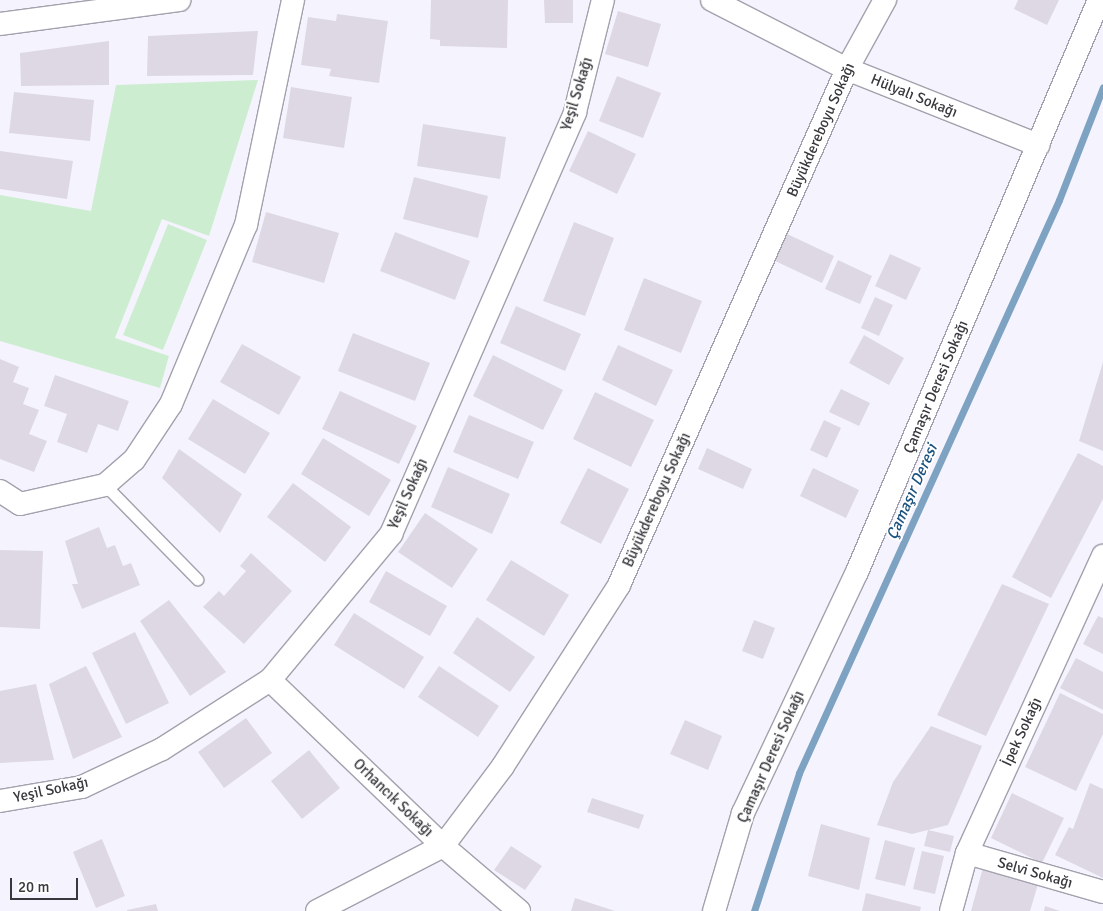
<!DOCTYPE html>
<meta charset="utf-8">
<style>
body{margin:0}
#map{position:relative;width:1103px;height:911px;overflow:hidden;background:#f5f4fe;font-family:Signika,sans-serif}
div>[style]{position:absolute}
.green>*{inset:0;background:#cdedd1}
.stream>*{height:7px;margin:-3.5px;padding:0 3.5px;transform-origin:3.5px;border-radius:3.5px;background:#7ea2c2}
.building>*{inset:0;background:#ddd8e4}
.roads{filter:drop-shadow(1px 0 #a3a1ad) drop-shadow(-1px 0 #a3a1ad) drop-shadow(0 1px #a3a1ad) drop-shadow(0 -1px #a3a1ad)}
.lane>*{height:11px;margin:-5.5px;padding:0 5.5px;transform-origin:5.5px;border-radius:5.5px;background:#fff}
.street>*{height:22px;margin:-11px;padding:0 11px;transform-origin:11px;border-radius:11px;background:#fff}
span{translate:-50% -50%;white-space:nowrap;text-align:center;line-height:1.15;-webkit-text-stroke:4px #fff;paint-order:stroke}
.street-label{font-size:15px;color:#39383d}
.water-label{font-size:16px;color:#1b527e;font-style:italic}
.scale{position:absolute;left:10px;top:878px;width:68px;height:22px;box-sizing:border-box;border:2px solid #39383d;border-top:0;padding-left:6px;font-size:15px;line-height:18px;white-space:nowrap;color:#39383d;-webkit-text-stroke:4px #fff;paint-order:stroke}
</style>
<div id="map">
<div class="green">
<i style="clip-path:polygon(258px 80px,209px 236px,162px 219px,115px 338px,169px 356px,160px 388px,0 341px,0 195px,91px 211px,116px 85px)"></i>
<i style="clip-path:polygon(168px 224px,207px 240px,163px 350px,123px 335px)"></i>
</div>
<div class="stream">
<i style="left:754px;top:911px;width:145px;rotate:-71.9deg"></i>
<i style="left:799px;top:773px;width:629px;rotate:-65.59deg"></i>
<i style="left:1059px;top:200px;width:121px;rotate:-68.7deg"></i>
</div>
<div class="building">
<i style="clip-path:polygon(431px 0,508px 0,507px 48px,440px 46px,440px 40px,430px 39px)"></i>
<i style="clip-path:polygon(544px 0,573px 0,573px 23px,545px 23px)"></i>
<i style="clip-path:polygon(1018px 0,1059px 0,1047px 25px,1014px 9px)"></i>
<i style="clip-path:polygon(618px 11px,661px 24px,648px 67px,605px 54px)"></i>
<i style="clip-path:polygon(337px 14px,388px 21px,379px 83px,329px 76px,331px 69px,301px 65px,308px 17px,336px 21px)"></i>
<i style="clip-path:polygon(258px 31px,253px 75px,147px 76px,148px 36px)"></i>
<i style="clip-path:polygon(109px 41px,109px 85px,21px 86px,20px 53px)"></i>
<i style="clip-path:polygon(617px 76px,661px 93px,643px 138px,599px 121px)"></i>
<i style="clip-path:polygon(291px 87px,352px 97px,344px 148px,283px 138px)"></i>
<i style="clip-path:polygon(14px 92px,94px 100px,90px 141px,9px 133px)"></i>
<i style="clip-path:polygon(423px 124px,506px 137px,500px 179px,417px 166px)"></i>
<i style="clip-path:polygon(588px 131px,636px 154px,617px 194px,569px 171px)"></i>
<i style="clip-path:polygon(0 151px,73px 161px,67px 199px,0 189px)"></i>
<i style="clip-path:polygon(414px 177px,488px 196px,478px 238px,403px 219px)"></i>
<i style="clip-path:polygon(266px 212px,339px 233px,324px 283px,252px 262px)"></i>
<i style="clip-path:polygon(574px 222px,614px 238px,585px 316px,543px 301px)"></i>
<i style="clip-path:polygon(395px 232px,470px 261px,455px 300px,380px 271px)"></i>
<i style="clip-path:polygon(785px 233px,834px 256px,822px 283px,773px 260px)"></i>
<i style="clip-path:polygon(890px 254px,921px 268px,906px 300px,875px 286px)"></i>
<i style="clip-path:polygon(838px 260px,872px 276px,860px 304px,825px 289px)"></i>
<i style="clip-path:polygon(644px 278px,702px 301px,681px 353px,624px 330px)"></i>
<i style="clip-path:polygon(875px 297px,893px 305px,879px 336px,861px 328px)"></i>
<i style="clip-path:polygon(516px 306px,581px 334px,565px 371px,500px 343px)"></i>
<i style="clip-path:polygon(353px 333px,430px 363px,415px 401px,338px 371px)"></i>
<i style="clip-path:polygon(864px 335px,904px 358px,889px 385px,849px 363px)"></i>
<i style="clip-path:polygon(242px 344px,301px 377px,279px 415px,220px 382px)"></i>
<i style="clip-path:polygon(618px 345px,673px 370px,656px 406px,602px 380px)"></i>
<i style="clip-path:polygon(493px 355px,563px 390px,543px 430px,473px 396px)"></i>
<i style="clip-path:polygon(0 359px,19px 367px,13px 382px,29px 388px,23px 404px,39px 410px,29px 434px,47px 441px,34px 472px,0 459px)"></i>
<i style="clip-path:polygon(1103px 362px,1103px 451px,1079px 441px)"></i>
<i style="clip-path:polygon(55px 375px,129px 401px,118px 431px,98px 424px,87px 453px,57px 442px,67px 414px,44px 406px)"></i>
<i style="clip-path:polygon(841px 389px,870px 403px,859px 426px,829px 412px)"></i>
<i style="clip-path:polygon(340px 391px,417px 426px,399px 464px,322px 429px)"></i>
<i style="clip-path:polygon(595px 392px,654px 420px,631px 467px,573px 439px)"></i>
<i style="clip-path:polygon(213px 399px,270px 433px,245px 474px,188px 439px)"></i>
<i style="clip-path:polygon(469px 415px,534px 442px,518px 479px,453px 452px)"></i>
<i style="clip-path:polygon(824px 420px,841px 428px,827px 458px,810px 450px)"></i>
<i style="clip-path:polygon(323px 438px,391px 480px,369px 516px,301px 474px)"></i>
<i style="clip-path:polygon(707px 448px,752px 469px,743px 489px,698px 469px)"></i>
<i style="clip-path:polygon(179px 449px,242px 494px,220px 533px,162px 478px)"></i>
<i style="clip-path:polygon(1078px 453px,1103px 466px,1103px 499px,1051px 598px,1012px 577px)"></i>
<i style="clip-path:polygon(448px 467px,510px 494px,492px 534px,431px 507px)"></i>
<i style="clip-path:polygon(588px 468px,629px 489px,601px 544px,560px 523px)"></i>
<i style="clip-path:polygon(813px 468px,859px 490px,846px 518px,800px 496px)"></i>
<i style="clip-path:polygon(293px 483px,351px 527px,325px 562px,267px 517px)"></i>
<i style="clip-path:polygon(425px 513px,478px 549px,452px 588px,398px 552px)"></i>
<i style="clip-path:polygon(99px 527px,107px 548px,115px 545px,123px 566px,131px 563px,140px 585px,82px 609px,72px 584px,78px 584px,65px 541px)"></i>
<i style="clip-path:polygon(0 550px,43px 551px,40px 629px,0 627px)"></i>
<i style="clip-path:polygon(251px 553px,292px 591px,244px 644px,203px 607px,219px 591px,224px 596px,246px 571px,240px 566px)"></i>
<i style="clip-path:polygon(511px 560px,569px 595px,544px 636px,486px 600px)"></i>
<i style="clip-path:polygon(386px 571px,447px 606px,430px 636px,369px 602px)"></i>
<i style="clip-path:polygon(1002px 584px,1049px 604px,986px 736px,937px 715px)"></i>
<i style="clip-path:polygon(169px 600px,226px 672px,190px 696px,140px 621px)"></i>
<i style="clip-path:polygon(354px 613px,424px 657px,404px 689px,334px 645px)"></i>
<i style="clip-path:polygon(1098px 616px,1103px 618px,1103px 654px,1083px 644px)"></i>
<i style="clip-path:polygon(477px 617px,535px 657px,510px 692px,453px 653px)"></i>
<i style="clip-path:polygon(754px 620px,775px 628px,763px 659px,742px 651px)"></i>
<i style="clip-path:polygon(135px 632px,169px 703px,126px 724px,92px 653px)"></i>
<i style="clip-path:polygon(1076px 658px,1103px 672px,1103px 710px,1060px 688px)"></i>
<i style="clip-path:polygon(86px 666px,122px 737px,73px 759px,49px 684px)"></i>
<i style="clip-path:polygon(439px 666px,499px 706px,478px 737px,418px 697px)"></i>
<i style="clip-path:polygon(36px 684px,54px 760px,0 763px,0 691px)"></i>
<i style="clip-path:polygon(1060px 693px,1103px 714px,1103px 734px,1076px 791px,1025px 767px)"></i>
<i style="clip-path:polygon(246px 718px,272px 753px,224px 788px,198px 752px)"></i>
<i style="clip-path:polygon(685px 720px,722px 736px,708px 770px,670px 754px)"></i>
<i style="clip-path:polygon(931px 726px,982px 746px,948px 825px,928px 830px,954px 836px,950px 852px,924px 846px,928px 830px,912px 834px,877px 825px,893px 782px)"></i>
<i style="clip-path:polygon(309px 750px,340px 788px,302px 819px,271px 781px)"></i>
<i style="clip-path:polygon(1090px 783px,1103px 789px,1103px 878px,1055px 855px,1069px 827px,1073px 829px)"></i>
<i style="clip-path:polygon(1012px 793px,1064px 818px,1042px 863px,991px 838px)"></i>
<i style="clip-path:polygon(592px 798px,644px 815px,639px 829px,587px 812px)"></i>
<i style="clip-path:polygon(821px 824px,870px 838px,859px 890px,808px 876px)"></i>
<i style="clip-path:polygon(102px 839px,125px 896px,96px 908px,73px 852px)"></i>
<i style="clip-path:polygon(885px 840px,915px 848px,905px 886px,875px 879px)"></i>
<i style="clip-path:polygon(511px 846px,542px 866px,525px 890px,494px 870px)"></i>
<i style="clip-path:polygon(922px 851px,944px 856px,935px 894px,913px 889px)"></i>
<i style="clip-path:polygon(984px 864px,1039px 881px,1030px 911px,971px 911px)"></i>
<i style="clip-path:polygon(866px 893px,921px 907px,920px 911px,862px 911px)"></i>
<i style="clip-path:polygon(575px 898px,615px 911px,571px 911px)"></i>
<i style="clip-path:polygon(156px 904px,158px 911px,127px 911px,127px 910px)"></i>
<i style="clip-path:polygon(1045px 906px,1060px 911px,1044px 911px)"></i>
</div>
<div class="roads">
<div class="lane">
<i style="left:105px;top:485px;width:132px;rotate:45.6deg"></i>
</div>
<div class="street">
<i style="left:712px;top:0;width:152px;rotate:27.1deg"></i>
<i style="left:847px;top:69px;width:206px;rotate:21.7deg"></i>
<i style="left:0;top:24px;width:181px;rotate:-7.6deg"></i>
<i style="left:0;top:491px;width:24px;rotate:33deg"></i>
<i style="left:20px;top:504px;width:87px;rotate:-12.6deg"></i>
<i style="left:105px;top:485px;width:38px;rotate:-41deg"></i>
<i style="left:134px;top:460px;width:67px;rotate:-56.5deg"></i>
<i style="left:171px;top:404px;width:194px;rotate:-67.3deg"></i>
<i style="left:246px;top:225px;width:230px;rotate:-78.2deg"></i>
<i style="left:270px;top:680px;width:240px;rotate:43.8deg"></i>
<i style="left:443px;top:846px;width:100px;rotate:40.5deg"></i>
<i style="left:0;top:801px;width:83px;rotate:-9.7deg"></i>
<i style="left:82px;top:787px;width:89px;rotate:-25.4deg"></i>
<i style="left:162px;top:749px;width:128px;rotate:-32.6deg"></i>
<i style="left:270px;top:680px;width:190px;rotate:-50.3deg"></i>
<i style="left:391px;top:534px;width:460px;rotate:-66.4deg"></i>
<i style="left:575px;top:112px;width:115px;rotate:-76deg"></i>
<i style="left:967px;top:853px;width:141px;rotate:16deg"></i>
<i style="left:317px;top:911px;width:142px;rotate:-27.3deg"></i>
<i style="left:443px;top:846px;width:100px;rotate:-53.1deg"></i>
<i style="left:503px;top:766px;width:215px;rotate:-57.3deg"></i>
<i style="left:619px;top:585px;width:564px;rotate:-66.16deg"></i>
<i style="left:847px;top:69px;width:79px;rotate:-61.2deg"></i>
<i style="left:714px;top:911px;width:102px;rotate:-73.5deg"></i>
<i style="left:743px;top:813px;width:267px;rotate:-64.7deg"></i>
<i style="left:857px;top:572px;width:621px;rotate:-67.07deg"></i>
<i style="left:951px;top:911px;width:60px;rotate:-74.6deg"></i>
<i style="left:967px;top:853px;width:327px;rotate:-65.4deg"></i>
</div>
</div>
<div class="street-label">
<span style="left:577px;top:94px;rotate:-73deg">Yeşil Sokağı</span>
<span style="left:914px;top:96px;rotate:22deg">Hülyalı Sokağı</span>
<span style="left:821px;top:130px;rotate:-66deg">Büyükdereboyu Sokağı</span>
<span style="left:936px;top:387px;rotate:-67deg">Çamaşır Deresi Sokağı</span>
<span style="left:408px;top:494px;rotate:-66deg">Yeşil Sokağı</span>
<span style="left:657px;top:500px;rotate:-66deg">Büyükdereboyu Sokağı</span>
<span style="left:1022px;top:732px;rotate:-65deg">İpek Sokağı</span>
<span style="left:771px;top:757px;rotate:-66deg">Çamaşır Deresi Sokağı</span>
<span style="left:51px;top:790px;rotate:-12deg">Yeşil Sokağı</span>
<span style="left:393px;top:798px;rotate:44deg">Orhancık Sokağı</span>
<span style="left:1035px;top:873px;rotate:16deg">Selvi Sokağı</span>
</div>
<div class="water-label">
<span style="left:912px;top:492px;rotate:-66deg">Çamaşır Deresi</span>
</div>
<div class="scale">20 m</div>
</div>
